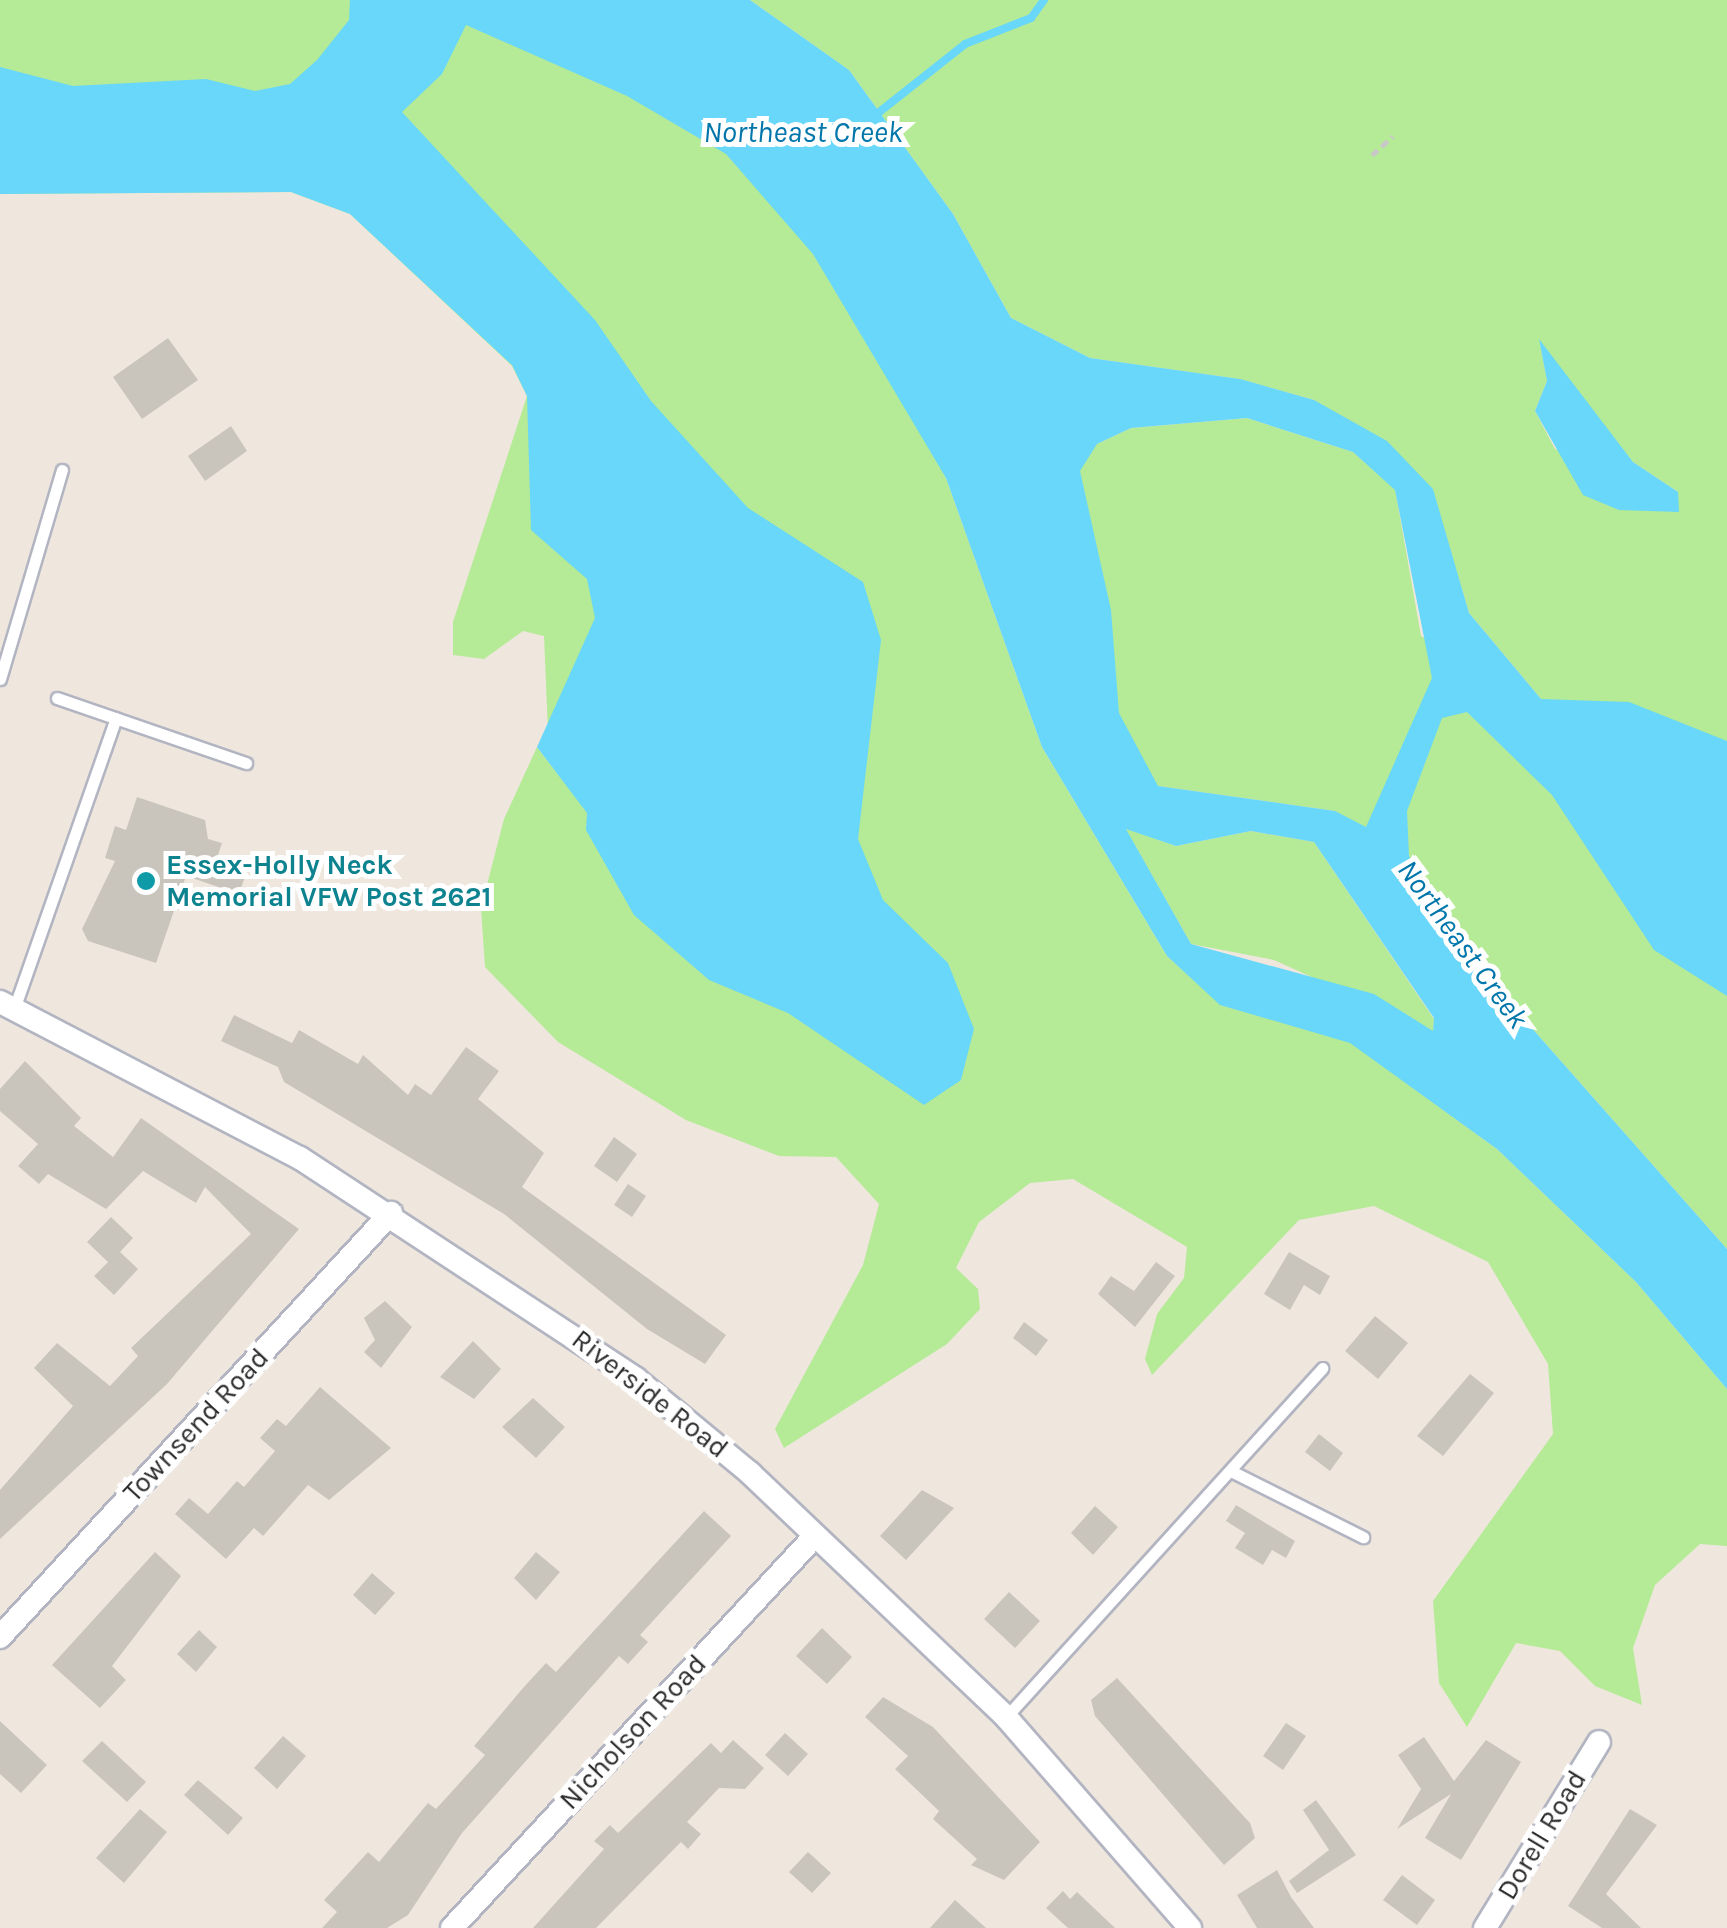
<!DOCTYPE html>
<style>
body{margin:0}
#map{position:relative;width:1727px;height:1928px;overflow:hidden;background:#efe7de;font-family:Karla,sans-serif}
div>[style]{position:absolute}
.green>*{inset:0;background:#b5ea96}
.water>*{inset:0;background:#68d7fa}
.stream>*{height:8px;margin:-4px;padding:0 4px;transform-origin:4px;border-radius:4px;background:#68d7fa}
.building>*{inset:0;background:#cac5bc}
.path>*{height:5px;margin-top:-2.5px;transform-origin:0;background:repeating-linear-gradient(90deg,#c8c8c8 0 8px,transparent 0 13px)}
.roads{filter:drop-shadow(2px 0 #b2b5c1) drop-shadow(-2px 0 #b2b5c1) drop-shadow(0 2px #b2b5c1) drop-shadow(0 -2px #b2b5c1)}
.lane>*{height:11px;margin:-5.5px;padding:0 5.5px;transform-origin:5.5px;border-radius:5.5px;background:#fff}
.street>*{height:22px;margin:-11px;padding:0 11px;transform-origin:11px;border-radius:11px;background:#fff}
.dots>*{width:28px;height:28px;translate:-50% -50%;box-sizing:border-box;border:5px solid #fff;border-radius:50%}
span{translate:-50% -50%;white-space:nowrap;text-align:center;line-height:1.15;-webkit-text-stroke:10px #fff;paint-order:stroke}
.culture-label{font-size:28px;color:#0d838f;font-weight:700}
.left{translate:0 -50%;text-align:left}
.street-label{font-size:28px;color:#2c2c2c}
.water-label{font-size:30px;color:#0176ab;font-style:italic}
</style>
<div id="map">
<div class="green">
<i style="clip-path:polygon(0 0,543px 0,799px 186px,946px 478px,1042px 747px,1167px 956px,1221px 1005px,1350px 1042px,1497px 1149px,1636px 1282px,1727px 1389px,1727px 1546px,1700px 1544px,1655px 1585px,1633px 1648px,1642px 1705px,1595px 1686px,1560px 1651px,1516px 1643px,1467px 1727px,1439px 1683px,1433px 1601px,1553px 1434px,1548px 1364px,1488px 1262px,1374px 1206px,1299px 1220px,1152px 1375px,1145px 1359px,1157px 1314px,1184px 1278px,1187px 1247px,1073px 1179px,1030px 1183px,979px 1222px,956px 1268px,978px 1289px,980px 1309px,947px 1344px,784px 1448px,775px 1429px,863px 1265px,879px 1204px,836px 1157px,779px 1156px,686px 1120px,558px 1042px,485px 967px,481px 908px,504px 819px,537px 747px,588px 813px,615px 804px,548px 732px,544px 636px,523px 631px,484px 659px,453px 655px,453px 622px,527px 396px,512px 366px,350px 214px,291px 192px,0 194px,0 173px,384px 142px,0 154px)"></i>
<i style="clip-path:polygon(evenodd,750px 0,1727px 0,1727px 1249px,1491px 982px,1408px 856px,1335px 811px,1158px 786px,1119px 768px,1028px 389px,1097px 444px,1131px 428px,1247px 418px,1353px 452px,1395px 489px,1421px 636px,1541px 699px,1469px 613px,1432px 489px,1314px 400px,1239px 379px,1090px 358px,1011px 318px,953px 214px,849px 70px,750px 0,1540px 343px,1633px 462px,1678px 492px,1555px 449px,1535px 411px,1547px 381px,1540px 343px)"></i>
<i style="clip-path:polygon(1125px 828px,1176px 846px,1251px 831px,1314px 842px,1434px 1019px,1433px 1032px,1274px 960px,1191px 944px)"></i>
</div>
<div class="water">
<i style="clip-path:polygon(evenodd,350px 0,750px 0,849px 70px,953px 214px,1011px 318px,1090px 358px,1240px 379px,1314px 400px,1387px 441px,1433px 489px,1469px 613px,1541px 699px,1629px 702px,1727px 741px,1727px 996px,1654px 950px,1552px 795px,1467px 712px,1442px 718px,1407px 811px,1409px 856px,1491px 982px,1727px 1249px,1727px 1389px,1636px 1282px,1497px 1149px,1350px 1043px,1220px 1005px,1167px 956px,1042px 747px,946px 478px,813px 254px,726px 154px,627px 96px,466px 25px,442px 74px,402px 112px,595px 320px,651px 401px,748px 508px,863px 582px,881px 640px,858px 839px,883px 900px,948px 963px,974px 1029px,961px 1080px,924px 1105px,788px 1013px,709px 980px,634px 915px,586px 830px,587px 813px,537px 747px,595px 618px,587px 579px,531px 530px,527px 396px,512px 365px,350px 214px,291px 192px,0 194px,0 67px,73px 86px,206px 79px,255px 91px,290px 84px,317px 60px,349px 20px,350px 0,1247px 418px,1353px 452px,1395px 490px,1432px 678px,1366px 827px,1335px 811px,1158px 786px,1119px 713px,1111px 610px,1080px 471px,1097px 444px,1131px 428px,1247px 418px,350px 0,1126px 829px,1176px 846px,1251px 831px,1314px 842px,1434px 1018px,1433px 1031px,1374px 994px,1191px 944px,1126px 829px)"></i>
<i style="clip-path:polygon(1539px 339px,1633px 462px,1678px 492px,1679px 512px,1619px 510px,1583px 495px,1535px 411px,1547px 381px)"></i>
</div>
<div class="stream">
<i style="left:873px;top:117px;width:117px;rotate:-38.4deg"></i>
<i style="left:965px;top:44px;width:71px;rotate:-21.5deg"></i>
<i style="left:1031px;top:18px;width:22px;rotate:-54deg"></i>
</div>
<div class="building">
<i style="clip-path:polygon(168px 338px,198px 380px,142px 419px,113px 377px)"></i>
<i style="clip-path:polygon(231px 426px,247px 451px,205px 481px,188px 456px)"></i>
<i style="clip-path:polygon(137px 797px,205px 820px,208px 839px,222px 843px,217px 858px,248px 868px,239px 894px,186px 876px,156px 963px,88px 941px,82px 929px,115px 861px,105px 858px,115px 826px,126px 830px)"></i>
<i style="clip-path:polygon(234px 1015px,292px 1043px,299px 1030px,358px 1064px,363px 1055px,408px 1095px,415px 1084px,431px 1095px,466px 1047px,499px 1071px,478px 1099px,544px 1153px,522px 1187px,726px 1335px,705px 1364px,647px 1329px,504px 1214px,284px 1082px,278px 1067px,221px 1041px)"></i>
<i style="clip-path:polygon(25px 1061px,81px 1118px,74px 1126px,113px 1157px,141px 1118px,299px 1229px,167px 1384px,0 1539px,0 1490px,73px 1406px,34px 1368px,57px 1343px,110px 1386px,138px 1356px,131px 1348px,251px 1234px,205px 1187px,196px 1203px,143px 1171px,106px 1209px,48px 1174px,39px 1184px,18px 1166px,38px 1144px,0 1111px,0 1089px)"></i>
<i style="clip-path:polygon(614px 1137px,637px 1154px,617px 1182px,594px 1166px)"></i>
<i style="clip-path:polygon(628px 1184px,646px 1196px,632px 1217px,614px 1205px)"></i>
<i style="clip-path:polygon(111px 1217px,133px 1238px,120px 1252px,138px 1269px,114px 1295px,94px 1276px,108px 1262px,87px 1242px)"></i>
<i style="clip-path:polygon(1289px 1252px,1330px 1276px,1320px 1295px,1304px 1285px,1290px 1310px,1264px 1294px)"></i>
<i style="clip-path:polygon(1156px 1262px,1175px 1276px,1135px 1327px,1098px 1294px,1111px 1276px,1134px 1291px)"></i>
<i style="clip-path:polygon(385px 1301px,412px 1327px,381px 1368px,364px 1352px,375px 1340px,364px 1318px)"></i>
<i style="clip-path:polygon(1375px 1316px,1408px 1343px,1378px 1379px,1345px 1351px)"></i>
<i style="clip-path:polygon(1024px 1322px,1048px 1340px,1036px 1356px,1013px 1338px)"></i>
<i style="clip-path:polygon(473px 1341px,501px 1369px,474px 1399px,440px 1377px)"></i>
<i style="clip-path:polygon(1470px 1374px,1494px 1393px,1443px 1456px,1417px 1436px)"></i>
<i style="clip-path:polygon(320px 1387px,391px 1448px,329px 1500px,308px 1485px,263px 1536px,254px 1528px,226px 1559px,175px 1514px,189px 1498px,208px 1514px,237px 1481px,244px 1487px,275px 1451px,260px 1438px,277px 1419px,286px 1426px)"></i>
<i style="clip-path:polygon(533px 1398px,565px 1427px,536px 1458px,502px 1427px)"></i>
<i style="clip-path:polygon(1319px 1434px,1343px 1453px,1330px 1471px,1305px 1452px)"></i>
<i style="clip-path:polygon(922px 1490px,954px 1508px,906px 1560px,880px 1536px)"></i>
<i style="clip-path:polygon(1236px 1505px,1295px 1541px,1286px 1558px,1272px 1550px,1263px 1565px,1235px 1548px,1245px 1533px,1226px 1521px)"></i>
<i style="clip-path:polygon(1095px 1506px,1118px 1527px,1093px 1555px,1071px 1533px)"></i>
<i style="clip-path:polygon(704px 1511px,731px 1536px,640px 1635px,648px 1642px,628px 1664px,619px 1656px,462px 1833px,408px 1915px,387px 1928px,322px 1928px,337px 1912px,324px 1900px,368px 1852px,379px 1862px,428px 1803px,436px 1809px,485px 1755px,474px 1746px,523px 1688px,546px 1663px,556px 1672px)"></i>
<i style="clip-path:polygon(155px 1552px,181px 1576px,112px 1666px,126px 1680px,100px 1708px,52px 1665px)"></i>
<i style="clip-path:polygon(536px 1552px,560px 1572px,536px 1600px,514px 1578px)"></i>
<i style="clip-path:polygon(372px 1573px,395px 1593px,375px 1615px,353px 1595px)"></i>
<i style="clip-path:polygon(1009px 1592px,1040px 1621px,1015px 1648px,984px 1619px)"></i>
<i style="clip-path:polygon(822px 1628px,852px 1657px,827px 1684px,796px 1656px)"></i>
<i style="clip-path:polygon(199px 1630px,217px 1647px,196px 1672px,177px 1654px)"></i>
<i style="clip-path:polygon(1117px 1678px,1250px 1823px,1255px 1838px,1224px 1865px,1095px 1716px,1091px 1700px)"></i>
<i style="clip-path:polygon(883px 1697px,933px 1727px,1040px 1842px,1004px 1880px,971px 1865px,977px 1859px,933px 1819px,939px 1811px,895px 1769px,908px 1756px,865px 1717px)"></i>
<i style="clip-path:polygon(0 1721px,47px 1765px,21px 1793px,0 1774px)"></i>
<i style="clip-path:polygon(1286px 1723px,1306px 1736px,1283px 1770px,1263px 1756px)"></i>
<i style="clip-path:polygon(785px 1733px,808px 1754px,788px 1776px,765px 1755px)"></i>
<i style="clip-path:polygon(283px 1736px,306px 1756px,277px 1789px,254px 1768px)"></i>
<i style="clip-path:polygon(1424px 1737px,1454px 1781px,1486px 1740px,1521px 1762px,1461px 1860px,1425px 1838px,1451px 1794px,1397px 1829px,1421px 1789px,1398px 1755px)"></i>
<i style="clip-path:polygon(733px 1740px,764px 1768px,745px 1789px,719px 1788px,687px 1822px,701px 1834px,688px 1849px,681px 1842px,596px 1928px,533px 1928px,604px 1849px,594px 1841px,610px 1825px,618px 1833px,711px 1743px,721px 1753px)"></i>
<i style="clip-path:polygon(102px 1741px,146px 1782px,127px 1802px,82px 1761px)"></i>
<i style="clip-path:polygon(198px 1780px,243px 1818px,228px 1835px,184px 1795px)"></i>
<i style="clip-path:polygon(1316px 1800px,1356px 1855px,1297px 1893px,1289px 1881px,1329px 1850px,1303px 1810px)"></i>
<i style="clip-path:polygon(140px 1809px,167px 1832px,124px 1883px,96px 1858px)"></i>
<i style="clip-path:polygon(1630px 1809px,1657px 1825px,1606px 1894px,1641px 1928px,1602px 1928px,1568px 1906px)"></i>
<i style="clip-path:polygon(808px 1852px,831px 1873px,812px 1893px,789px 1872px)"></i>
<i style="clip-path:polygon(1277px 1870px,1291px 1897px,1314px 1928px,1257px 1928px,1237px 1895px)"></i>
<i style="clip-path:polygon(1402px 1875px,1435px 1900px,1417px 1925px,1383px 1900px)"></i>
<i style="clip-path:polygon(1063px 1891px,1070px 1899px,1077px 1892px,1115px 1928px,1068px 1928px,1046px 1908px)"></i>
<i style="clip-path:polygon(955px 1900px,986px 1928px,930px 1928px)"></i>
</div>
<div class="path">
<i style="left:1372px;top:155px;width:28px;rotate:-42deg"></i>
</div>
<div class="roads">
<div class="lane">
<i style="left:0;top:679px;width:218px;rotate:-73.5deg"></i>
<i style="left:57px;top:698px;width:200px;rotate:19deg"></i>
<i style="left:14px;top:1009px;width:308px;rotate:-70.7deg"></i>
<i style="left:1231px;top:1471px;width:148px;rotate:26.6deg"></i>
<i style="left:1006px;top:1717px;width:471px;rotate:-47.8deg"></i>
</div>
<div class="street">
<i style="left:0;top:1002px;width:338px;rotate:27.5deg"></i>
<i style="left:300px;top:1158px;width:402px;rotate:33.3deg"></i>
<i style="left:636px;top:1379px;width:148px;rotate:39.5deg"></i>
<i style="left:750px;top:1473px;width:354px;rotate:43.6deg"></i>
<i style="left:1006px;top:1717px;width:280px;rotate:48.9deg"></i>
<i style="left:0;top:1637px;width:577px;rotate:-47.32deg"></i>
<i style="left:452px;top:1928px;width:533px;rotate:-47.21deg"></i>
<i style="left:1485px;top:1928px;width:218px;rotate:-58.5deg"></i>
</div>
</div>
<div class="dots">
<i style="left:146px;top:881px;background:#0f9aa8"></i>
</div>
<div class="culture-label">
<span class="left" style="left:166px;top:881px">Essex-Holly Neck<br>Memorial VFW Post 2621</span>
</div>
<div class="street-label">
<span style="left:650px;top:1394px;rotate:38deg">Riverside Road</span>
<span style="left:196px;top:1425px;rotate:-47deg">Townsend Road</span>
<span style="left:633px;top:1732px;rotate:-47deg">Nicholson Road</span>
<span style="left:1542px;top:1835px;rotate:-59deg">Dorell Road</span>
</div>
<div class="water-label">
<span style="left:803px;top:132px">Northeast Creek</span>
<span style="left:1463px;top:944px;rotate:54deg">Northeast Creek</span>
</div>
</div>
